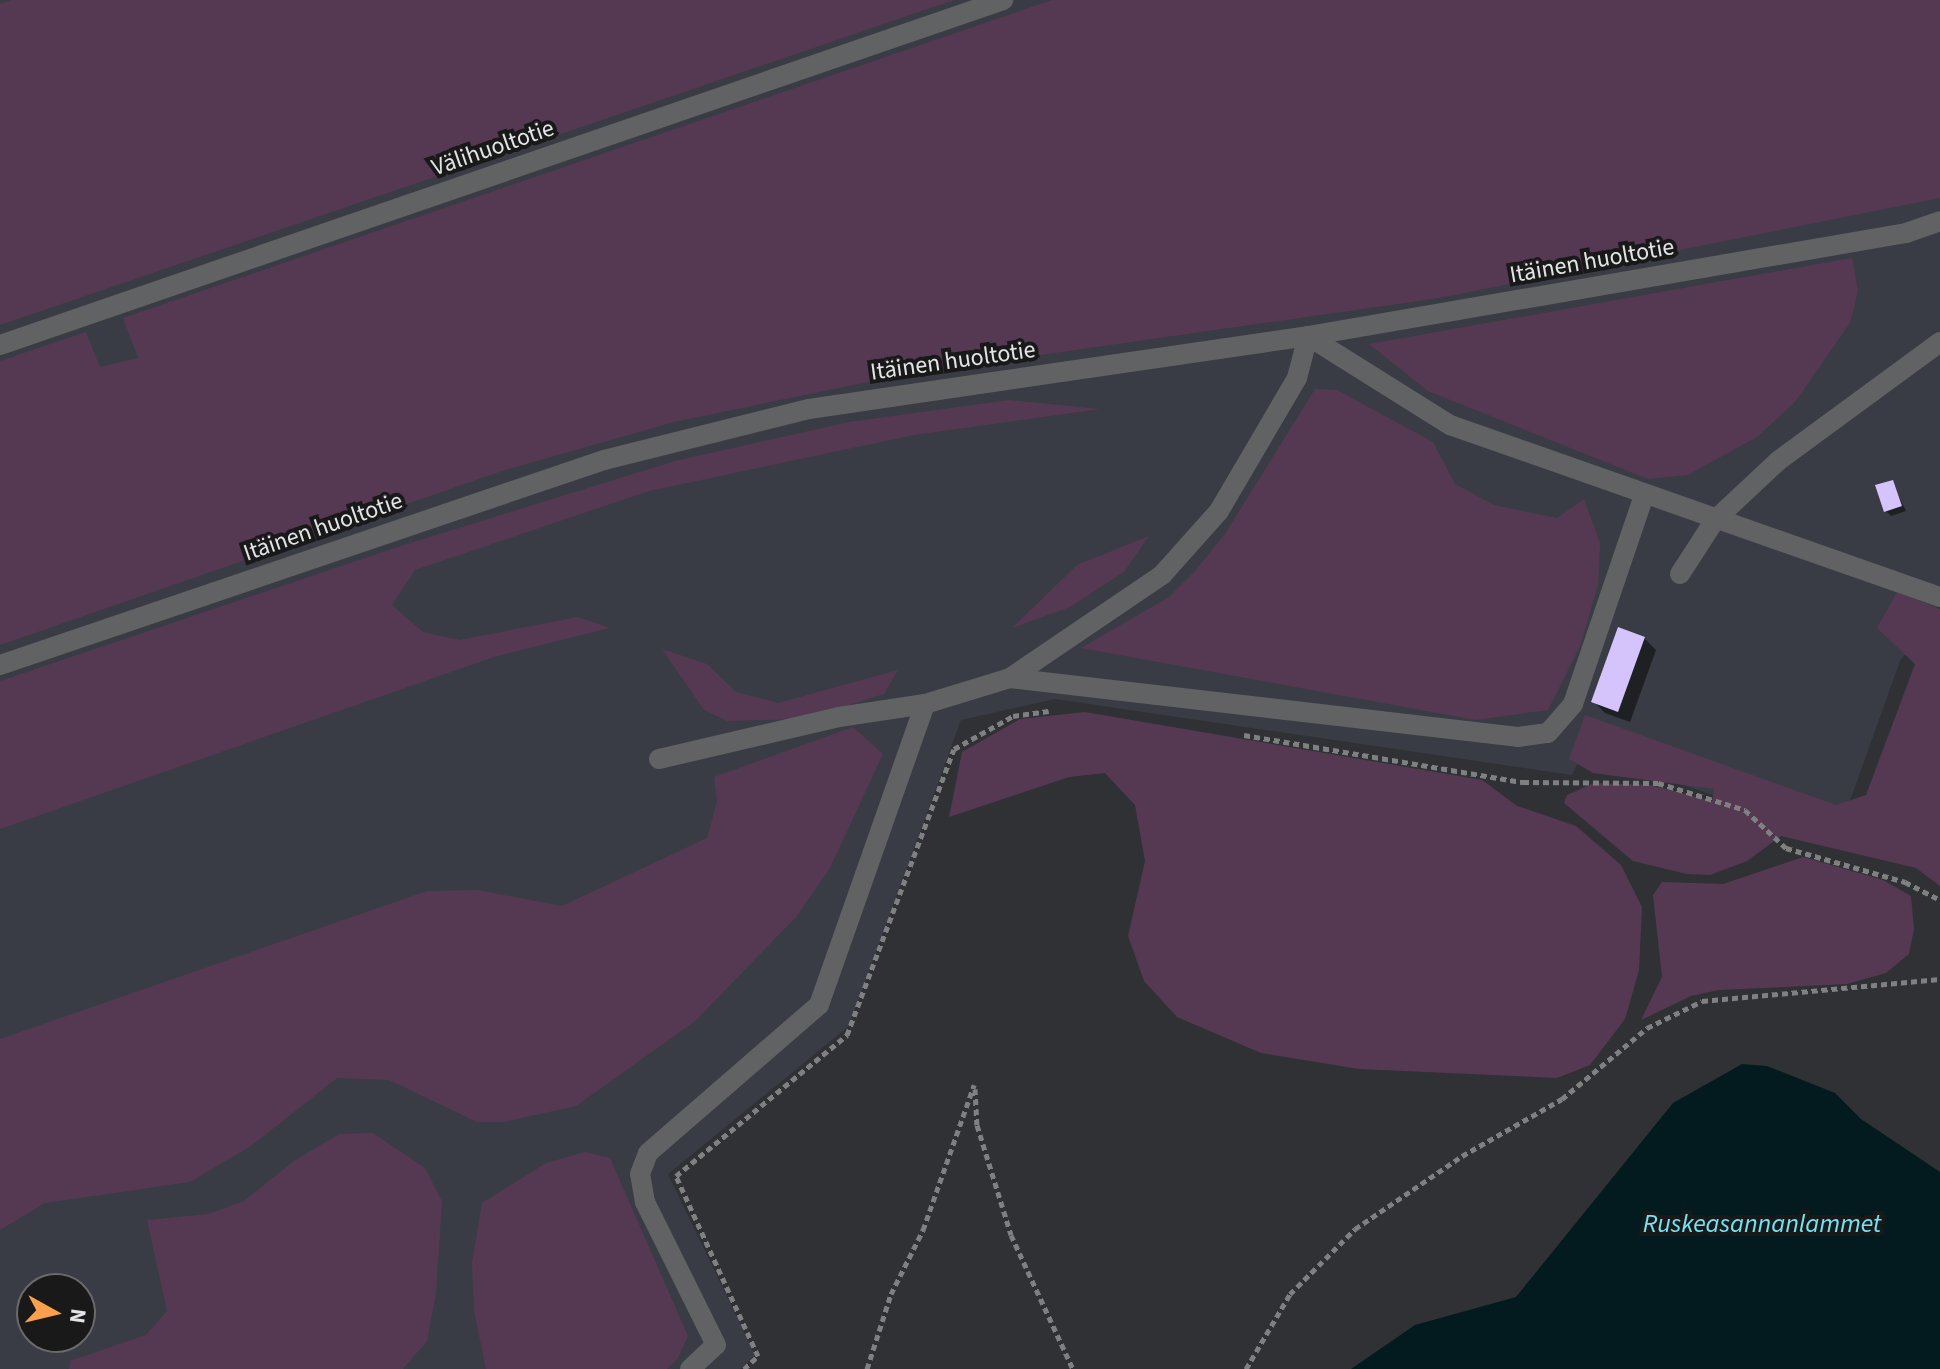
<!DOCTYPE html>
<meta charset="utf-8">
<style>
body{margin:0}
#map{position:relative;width:1940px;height:1369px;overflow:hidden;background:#303134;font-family:"Source Sans 3",sans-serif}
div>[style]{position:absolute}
.built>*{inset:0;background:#393c44}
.green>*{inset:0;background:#553952}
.water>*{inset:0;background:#031b1e}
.shadow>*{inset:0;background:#0007}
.building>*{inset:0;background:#d5c4fb}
.path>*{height:5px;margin-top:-2.5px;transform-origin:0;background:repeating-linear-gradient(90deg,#7f8082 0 6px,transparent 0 10px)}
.minor>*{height:20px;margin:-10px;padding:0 10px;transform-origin:10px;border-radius:10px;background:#616263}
span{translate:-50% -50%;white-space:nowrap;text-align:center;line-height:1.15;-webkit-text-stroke:8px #19191a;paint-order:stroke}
.street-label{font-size:24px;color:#e3e4e5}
.water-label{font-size:26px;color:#71e5f5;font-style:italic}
.north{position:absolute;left:16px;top:1273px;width:80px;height:80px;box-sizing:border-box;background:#19191a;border:2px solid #6a6a6b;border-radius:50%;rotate:98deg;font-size:22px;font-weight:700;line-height:32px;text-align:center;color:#e3e4e5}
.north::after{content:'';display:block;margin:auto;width:28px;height:36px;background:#f9a04c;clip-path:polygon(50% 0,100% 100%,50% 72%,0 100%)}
</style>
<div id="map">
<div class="built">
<i style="clip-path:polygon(evenodd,0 0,1940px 0,1940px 605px,1900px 661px,1837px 837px,1583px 751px,1572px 775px,1055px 699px,961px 720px,849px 1026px,668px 1174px,755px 1355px,740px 1369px,0 1369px,0 0,32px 1289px,80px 1289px,80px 1337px,32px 1337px,32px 1289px)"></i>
</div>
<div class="green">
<i style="clip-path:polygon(11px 0,954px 0,0 325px,0 4px)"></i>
<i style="clip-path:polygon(1052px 0,1940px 0,1940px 198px,1439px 298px,907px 374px,674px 422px,502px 471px,0 645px,0 361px,86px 332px,100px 367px,138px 358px,123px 318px)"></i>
<i style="clip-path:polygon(1852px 258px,1858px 291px,1850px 323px,1795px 402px,1757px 437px,1688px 475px,1648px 479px,1428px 391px,1369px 344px)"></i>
<i style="clip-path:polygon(1315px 389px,1337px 390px,1433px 442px,1455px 484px,1494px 505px,1557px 518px,1584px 499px,1600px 543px,1598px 585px,1580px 646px,1548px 710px,1476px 720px,1081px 648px,1169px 597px,1195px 571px,1225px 534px)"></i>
<i style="clip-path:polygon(1009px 400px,1100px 409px,914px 435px,649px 491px,415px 570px,392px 605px,423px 632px,459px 640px,578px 617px,610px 628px,497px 656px,0 829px,0 681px,404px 545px,675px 461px,849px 422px)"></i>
<i style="clip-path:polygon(1149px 536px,1124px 572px,1070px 607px,1012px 628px,1077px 565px)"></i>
<i style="clip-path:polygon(1897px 592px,1940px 609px,1940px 886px,1916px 868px,1781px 836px,1747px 861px,1710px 875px,1687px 874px,1633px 861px,1564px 803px,1567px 795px,1594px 783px,1650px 785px,1712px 801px,1714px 789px,1593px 773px,1569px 759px,1585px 715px,1836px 805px,1866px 795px,1915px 664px,1877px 628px)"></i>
<i style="clip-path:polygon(662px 649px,707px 664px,736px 692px,778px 703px,898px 670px,884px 694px,804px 719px,727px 721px,704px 710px)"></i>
<i style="clip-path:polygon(1085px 712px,1482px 780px,1517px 806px,1576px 826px,1621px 865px,1642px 907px,1639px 970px,1625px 1019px,1590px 1065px,1557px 1078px,1359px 1069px,1261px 1053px,1177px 1017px,1144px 981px,1128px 936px,1145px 861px,1135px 805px,1105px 773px,1069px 777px,949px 817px,962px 752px,1020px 719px)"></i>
<i style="clip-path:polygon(853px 727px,883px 754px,830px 868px,796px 917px,695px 1021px,576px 1106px,504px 1122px,477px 1122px,389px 1080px,337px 1078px,251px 1146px,190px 1182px,45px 1203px,0 1230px,0 1039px,427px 891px,477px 890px,562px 906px,707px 838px,717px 802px,714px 777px)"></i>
<i style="clip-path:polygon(1803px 857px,1883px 880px,1911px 896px,1914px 929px,1909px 954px,1886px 973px,1847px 984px,1719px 990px,1691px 996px,1641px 1020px,1662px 977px,1653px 895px,1662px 882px,1723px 884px)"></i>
<i style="clip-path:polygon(373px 1133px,425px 1168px,442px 1201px,436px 1293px,427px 1341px,403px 1369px,69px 1369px,70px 1361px,146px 1335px,167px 1311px,147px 1220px,208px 1214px,244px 1201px,294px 1161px,339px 1134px)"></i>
<i style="clip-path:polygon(585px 1152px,610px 1158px,688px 1336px,678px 1358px,667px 1369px,486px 1369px,474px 1311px,472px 1262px,482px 1203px,546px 1163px)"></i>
</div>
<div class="water">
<i style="clip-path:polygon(1742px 1064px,1767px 1066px,1835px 1093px,1861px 1119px,1940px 1172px,1940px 1369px,1351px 1369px,1415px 1325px,1516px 1297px,1673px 1103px)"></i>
</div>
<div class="shadow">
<i style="clip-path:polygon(1892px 482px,1906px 511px,1891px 516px,1886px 511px)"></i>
<i style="clip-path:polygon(1644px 638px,1656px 650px,1630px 722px,1605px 713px,1594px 702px)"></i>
</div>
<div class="building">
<i style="clip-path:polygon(1893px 480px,1902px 506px,1884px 512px,1875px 485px)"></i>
<i style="clip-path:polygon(1618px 627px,1645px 637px,1618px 712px,1591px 702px)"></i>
</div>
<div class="path">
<i style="left:1244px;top:735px;width:283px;rotate:9.6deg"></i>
<i style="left:1523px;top:782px;width:135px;rotate:0.4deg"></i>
<i style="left:1658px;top:783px;width:91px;rotate:17.2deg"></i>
<i style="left:1745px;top:810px;width:56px;rotate:42.8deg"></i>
<i style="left:1786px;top:848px;width:124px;rotate:15.9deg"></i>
<i style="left:1905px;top:882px;width:39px;rotate:27deg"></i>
<i style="left:975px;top:1089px;width:36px;rotate:87deg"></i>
<i style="left:977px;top:1125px;width:115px;rotate:72.8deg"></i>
<i style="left:1011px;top:1235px;width:148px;rotate:65.2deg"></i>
<i style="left:744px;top:1369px;width:19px;rotate:-43deg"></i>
<i style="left:758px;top:1356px;width:198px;rotate:-114.5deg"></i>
<i style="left:676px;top:1176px;width:222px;rotate:-39.5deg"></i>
<i style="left:847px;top:1035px;width:305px;rotate:-69.5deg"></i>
<i style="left:954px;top:749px;width:68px;rotate:-29.2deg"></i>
<i style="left:1013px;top:716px;width:36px;rotate:-8deg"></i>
<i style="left:867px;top:1369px;width:79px;rotate:-72.3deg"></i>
<i style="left:891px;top:1294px;width:72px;rotate:-63.4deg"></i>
<i style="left:923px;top:1230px;width:154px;rotate:-70.6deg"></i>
<i style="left:1246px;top:1369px;width:87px;rotate:-59.6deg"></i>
<i style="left:1290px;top:1294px;width:92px;rotate:-45deg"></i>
<i style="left:1355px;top:1229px;width:130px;rotate:-34.3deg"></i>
<i style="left:1462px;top:1156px;width:115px;rotate:-29.7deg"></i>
<i style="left:1562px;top:1099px;width:111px;rotate:-39.9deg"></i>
<i style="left:1647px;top:1028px;width:61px;rotate:-26.1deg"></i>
<i style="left:1702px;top:1001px;width:239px;rotate:-5.3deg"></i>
</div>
<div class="minor">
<i style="left:0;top:345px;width:1061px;rotate:-18.98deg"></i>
<i style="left:1680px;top:574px;width:64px;rotate:-57.1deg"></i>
<i style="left:1715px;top:520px;width:86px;rotate:-43.1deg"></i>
<i style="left:1778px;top:461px;width:201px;rotate:-36.3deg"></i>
<i style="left:0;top:665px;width:638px;rotate:-18.75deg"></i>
<i style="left:604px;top:460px;width:211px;rotate:-14deg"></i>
<i style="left:809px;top:409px;width:504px;rotate:-8.32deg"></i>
<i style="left:1308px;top:336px;width:607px;rotate:-9.77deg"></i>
<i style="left:1906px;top:233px;width:36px;rotate:-19deg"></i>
<i style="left:1010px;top:678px;width:184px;rotate:-34.1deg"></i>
<i style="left:1162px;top:575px;width:86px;rotate:-48.3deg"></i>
<i style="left:1219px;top:511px;width:154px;rotate:-59.6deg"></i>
<i style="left:1297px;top:378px;width:43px;rotate:-75.3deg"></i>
<i style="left:1308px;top:336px;width:168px;rotate:32.1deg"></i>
<i style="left:1450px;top:425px;width:519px;rotate:19.34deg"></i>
<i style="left:659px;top:759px;width:185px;rotate:-13.1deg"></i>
<i style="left:839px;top:717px;width:87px;rotate:-8.6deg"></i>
<i style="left:925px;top:704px;width:89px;rotate:-17deg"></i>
<i style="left:1010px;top:678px;width:511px;rotate:6.62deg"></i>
<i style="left:1518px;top:737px;width:30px;rotate:-8deg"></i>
<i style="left:1548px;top:733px;width:38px;rotate:-49deg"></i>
<i style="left:1573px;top:704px;width:221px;rotate:-71.2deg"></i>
<i style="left:690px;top:1369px;width:35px;rotate:-43deg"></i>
<i style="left:716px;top:1345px;width:160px;rotate:-116.4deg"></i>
<i style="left:645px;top:1202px;width:28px;rotate:-100deg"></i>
<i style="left:640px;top:1174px;width:22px;rotate:-69deg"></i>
<i style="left:648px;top:1153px;width:226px;rotate:-40.9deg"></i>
<i style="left:819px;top:1005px;width:319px;rotate:-70.6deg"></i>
</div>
<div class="street-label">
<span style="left:493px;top:148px;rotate:-19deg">Välihuoltotie</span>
<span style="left:1592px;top:261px;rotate:-10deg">Itäinen huoltotie</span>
<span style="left:953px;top:361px;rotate:-8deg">Itäinen huoltotie</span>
<span style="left:323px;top:527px;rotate:-19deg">Itäinen huoltotie</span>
</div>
<div class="water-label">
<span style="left:1762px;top:1224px">Ruskeasannanlammet</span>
</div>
<div class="north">N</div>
</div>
